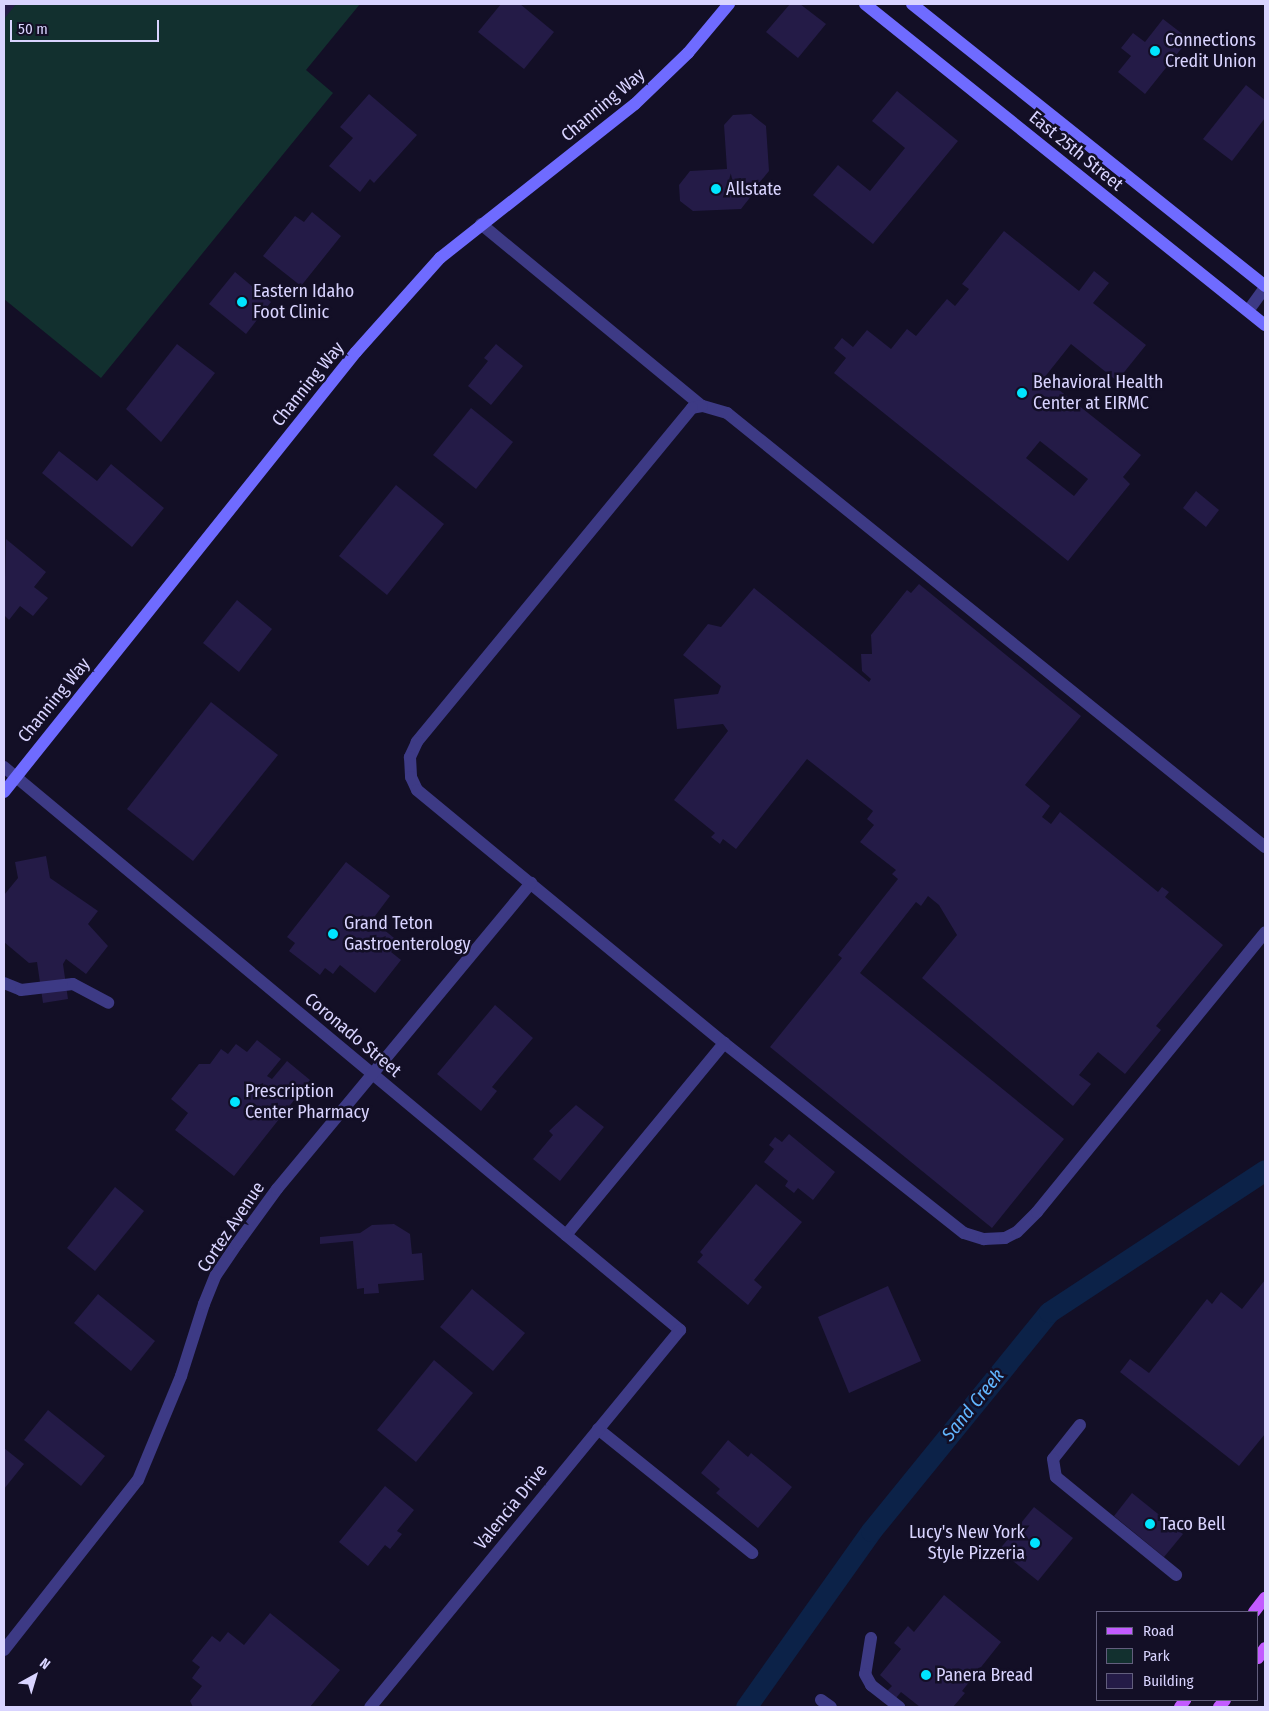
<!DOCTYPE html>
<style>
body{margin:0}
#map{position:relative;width:1269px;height:1711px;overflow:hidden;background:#130f26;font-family:"Fira Sans Condensed",sans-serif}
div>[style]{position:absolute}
.green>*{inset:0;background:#12302f}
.canal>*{height:21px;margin:-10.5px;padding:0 10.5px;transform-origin:10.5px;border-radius:10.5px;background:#0c2248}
.building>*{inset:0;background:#241b47}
.lane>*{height:12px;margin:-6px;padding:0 6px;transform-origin:6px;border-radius:6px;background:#3d3a85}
.street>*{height:12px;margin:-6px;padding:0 6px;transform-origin:6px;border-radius:6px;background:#3d3a85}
.secondary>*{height:12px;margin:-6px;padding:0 6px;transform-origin:6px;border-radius:6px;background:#6f6bff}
.primary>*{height:12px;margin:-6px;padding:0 6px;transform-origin:6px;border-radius:6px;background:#c25bff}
.dots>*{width:14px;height:14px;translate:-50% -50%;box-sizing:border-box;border:2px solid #130f26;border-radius:50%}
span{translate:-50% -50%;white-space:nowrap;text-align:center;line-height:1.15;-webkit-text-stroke:5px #130f26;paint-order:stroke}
.poi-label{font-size:18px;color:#d9d4ff}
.left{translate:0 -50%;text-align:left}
.right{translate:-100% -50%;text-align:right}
.street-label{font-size:18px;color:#d9d4ff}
.water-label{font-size:19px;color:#62b6ff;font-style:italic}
.frame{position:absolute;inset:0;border:5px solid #d9d4ff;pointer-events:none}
.legend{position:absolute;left:1096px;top:1611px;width:162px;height:90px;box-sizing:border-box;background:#130f26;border:1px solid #625e7d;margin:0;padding:6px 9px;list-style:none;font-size:15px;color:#d9d4ff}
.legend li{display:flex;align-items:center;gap:10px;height:25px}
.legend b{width:25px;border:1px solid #625e7d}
.north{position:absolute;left:10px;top:1651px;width:50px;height:50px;-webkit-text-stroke:4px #130f26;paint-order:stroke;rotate:39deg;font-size:14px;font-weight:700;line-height:20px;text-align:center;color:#d9d4ff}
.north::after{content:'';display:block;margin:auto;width:18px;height:22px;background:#d9d4ff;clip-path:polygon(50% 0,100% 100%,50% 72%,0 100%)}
.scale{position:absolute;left:10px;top:20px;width:149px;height:22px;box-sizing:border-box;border:2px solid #d9d4ff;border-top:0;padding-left:6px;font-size:15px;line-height:18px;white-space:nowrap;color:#d9d4ff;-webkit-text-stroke:4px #130f26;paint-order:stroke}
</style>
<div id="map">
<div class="green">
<i style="clip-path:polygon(4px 4px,360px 4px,306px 70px,333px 93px,101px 378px,4px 299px)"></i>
</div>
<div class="canal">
<i style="left:746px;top:1707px;width:216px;rotate:-54.6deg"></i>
<i style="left:871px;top:1531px;width:282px;rotate:-50.9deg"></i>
<i style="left:1049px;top:1312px;width:258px;rotate:-33.3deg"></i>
</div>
<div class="building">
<i style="clip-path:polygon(4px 4px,16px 4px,4px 19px)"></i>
<i style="clip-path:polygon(501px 4px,520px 4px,554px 32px,524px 69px,478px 32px)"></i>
<i style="clip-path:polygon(790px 4px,800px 4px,826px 24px,798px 58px,766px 32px)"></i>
<i style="clip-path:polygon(1163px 19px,1189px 39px,1145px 94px,1118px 72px,1131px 56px,1121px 48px,1133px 33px,1145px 42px)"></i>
<i style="clip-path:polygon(1246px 85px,1265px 100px,1265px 118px,1232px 161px,1203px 139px)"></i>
<i style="clip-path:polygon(897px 91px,958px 141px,873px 244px,813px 195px,838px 165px,870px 191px,905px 148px,872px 121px)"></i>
<i style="clip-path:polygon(369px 94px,417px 135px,374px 183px,370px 179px,360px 192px,329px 166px,353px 138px,340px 127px)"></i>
<i style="clip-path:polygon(751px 114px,766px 126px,769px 171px,759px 183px,751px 184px,752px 195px,741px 209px,693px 211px,680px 201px,679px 185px,690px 171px,727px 169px,724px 125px,733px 115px)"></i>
<i style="clip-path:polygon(312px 212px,341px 236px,301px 286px,263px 256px,295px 216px,304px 222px)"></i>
<i style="clip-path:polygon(evenodd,1004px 231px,1079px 291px,1094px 271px,1109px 283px,1093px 303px,1146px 345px,1117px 381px,1071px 344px,1044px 378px,1141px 455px,1123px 477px,1130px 484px,1068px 561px,834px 373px,846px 358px,834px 348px,842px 338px,853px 347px,867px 330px,891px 349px,907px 329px,916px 336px,947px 299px,955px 306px,969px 289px,962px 284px,1004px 231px,1040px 441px,1088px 479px,1074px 496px,1026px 458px,1040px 441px)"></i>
<i style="clip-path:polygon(235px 272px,271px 302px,246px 334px,209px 304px)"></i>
<i style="clip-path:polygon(177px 344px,215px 373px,161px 442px,126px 409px)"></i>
<i style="clip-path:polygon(496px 344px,523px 366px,491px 405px,468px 386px,488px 361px,484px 358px)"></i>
<i style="clip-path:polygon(471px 408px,513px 442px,476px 489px,433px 455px)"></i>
<i style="clip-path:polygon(59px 451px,97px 481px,111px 464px,164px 508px,132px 547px,42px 473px)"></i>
<i style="clip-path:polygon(396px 485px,444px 524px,387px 595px,339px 556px)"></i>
<i style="clip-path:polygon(1196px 491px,1219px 510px,1206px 527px,1183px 508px)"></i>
<i style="clip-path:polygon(6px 539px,46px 572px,34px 587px,48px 598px,33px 616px,20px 606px,9px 620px,4px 615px)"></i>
<i style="clip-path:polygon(919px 584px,1081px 716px,1025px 785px,1050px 806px,1042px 817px,1051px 824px,1060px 812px,1158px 892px,1162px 887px,1169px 892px,1165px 897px,1223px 945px,1156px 1026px,1161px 1030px,1125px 1074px,1098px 1052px,1079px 1075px,1091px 1084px,1073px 1106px,922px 978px,957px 935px,939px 905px,928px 896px,921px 906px,916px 902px,860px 973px,1064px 1139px,992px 1228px,770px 1047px,842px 958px,838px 955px,898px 879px,892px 874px,896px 870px,860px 842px,874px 825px,867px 819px,873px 811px,807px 759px,736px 849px,723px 839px,720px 844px,711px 837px,715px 833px,674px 800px,728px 731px,723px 724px,677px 729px,674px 699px,718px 694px,721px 686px,683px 655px,708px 624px,721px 627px,754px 588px,869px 682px,871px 679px,862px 671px,861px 654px,872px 654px,871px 635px,907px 590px,911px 593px)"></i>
<i style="clip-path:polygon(237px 600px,272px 629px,239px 672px,203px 643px)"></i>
<i style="clip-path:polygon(211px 702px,278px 755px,193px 861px,127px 809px)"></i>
<i style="clip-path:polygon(46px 856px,50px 878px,98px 911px,88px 924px,108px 946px,86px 974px,66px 959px,63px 964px,68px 999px,43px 1003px,37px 962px,29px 963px,4px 942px,4px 895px,18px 878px,15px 862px)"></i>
<i style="clip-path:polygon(346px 862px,390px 896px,372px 920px,399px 942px,391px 952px,401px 960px,375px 993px,340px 965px,333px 974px,325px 968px,320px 975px,289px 951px,295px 943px,287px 937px)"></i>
<i style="clip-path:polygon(495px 1005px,533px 1038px,492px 1087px,497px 1091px,481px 1111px,437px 1074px)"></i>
<i style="clip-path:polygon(257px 1040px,281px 1059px,267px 1076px,272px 1079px,287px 1061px,310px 1080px,234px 1176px,175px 1130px,188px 1113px,171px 1099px,199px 1064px,210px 1064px,221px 1049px,228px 1054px,236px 1044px,247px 1052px)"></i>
<i style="clip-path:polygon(576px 1105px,604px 1127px,560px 1181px,533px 1159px,553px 1135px,549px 1131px)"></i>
<i style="clip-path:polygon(789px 1134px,835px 1172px,813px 1200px,798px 1188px,794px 1193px,785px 1186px,788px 1181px,764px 1162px,774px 1149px,769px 1145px,775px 1137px,782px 1142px)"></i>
<i style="clip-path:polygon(756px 1184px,802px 1222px,754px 1280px,762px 1287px,748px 1305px,697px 1262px,703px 1255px,700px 1252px)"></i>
<i style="clip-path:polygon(115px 1187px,144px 1211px,95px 1271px,67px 1248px)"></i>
<i style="clip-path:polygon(394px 1224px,410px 1234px,412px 1254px,422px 1253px,424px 1280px,378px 1284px,379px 1293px,364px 1294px,364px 1288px,357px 1289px,353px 1241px,320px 1244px,320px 1237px,360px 1233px,372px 1225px)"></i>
<i style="clip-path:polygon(1265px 1280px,1265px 1434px,1239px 1466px,1120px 1372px,1130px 1359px,1149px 1373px,1207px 1299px,1212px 1304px,1221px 1292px,1242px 1309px)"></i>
<i style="clip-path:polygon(888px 1286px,921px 1361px,849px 1393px,818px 1317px)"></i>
<i style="clip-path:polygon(472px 1289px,525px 1333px,493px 1371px,440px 1327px)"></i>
<i style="clip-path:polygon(98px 1294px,155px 1341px,131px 1371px,74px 1323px)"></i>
<i style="clip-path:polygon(434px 1360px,473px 1393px,416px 1462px,377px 1430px)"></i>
<i style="clip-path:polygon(48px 1410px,105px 1456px,81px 1486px,24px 1440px)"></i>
<i style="clip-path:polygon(728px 1440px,748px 1457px,751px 1453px,792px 1487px,758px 1528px,716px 1493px,720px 1489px,701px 1473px)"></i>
<i style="clip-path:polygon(4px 1448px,24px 1464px,4px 1489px)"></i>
<i style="clip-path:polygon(385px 1486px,414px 1510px,397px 1531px,402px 1534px,390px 1549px,385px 1545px,368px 1566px,339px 1542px)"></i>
<i style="clip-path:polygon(1132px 1493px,1183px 1534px,1164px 1557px,1114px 1516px)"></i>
<i style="clip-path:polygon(1034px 1507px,1073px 1538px,1038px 1581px,999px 1550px)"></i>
<i style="clip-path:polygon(944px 1595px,1001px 1642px,962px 1691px,965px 1693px,953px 1707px,920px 1707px,901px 1692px,896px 1698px,887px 1691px,892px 1686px,880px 1675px,901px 1649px,894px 1643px,908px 1626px,914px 1632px)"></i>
<i style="clip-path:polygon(270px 1613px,340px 1670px,310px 1707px,193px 1707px,190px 1701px,202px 1686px,192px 1678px,200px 1667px,192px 1661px,212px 1636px,220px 1642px,228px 1632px,244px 1645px)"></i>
</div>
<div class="lane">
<i style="left:481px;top:224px;width:286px;rotate:39.5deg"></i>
<i style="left:1248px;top:311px;width:29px;rotate:-54deg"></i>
<i style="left:1265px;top:847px;width:691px;rotate:-141.11deg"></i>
<i style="left:727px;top:413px;width:26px;rotate:-164deg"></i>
<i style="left:702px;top:406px;width:10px;rotate:169deg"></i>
<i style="left:692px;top:408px;width:433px;rotate:129.5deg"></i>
<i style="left:417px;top:742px;width:17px;rotate:115deg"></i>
<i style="left:410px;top:757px;width:20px;rotate:87deg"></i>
<i style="left:411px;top:777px;width:14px;rotate:65deg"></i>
<i style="left:417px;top:790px;width:398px;rotate:39.5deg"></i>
<i style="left:724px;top:1043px;width:306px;rotate:38.4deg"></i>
<i style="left:964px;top:1233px;width:21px;rotate:17deg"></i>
<i style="left:984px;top:1239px;width:21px;rotate:-3deg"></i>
<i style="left:1005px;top:1238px;width:13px;rotate:-27deg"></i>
<i style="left:1017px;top:1232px;width:28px;rotate:-45deg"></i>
<i style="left:1037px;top:1212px;width:361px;rotate:-50.8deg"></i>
<i style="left:4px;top:983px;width:18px;rotate:22deg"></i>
<i style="left:21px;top:990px;width:52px;rotate:-6.6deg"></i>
<i style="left:73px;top:984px;width:40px;rotate:28deg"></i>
<i style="left:566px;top:1235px;width:249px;rotate:-50.5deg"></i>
<i style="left:1080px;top:1425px;width:43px;rotate:128.5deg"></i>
<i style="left:1053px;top:1459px;width:18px;rotate:81deg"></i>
<i style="left:1056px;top:1477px;width:155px;rotate:39.2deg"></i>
<i style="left:598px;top:1429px;width:198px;rotate:38.8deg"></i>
<i style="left:871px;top:1638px;width:36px;rotate:99deg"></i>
<i style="left:865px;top:1674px;width:13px;rotate:61deg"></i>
<i style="left:871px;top:1685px;width:36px;rotate:38deg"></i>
<i style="left:821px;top:1700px;width:12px;rotate:35deg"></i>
</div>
<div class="street">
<i style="left:4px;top:767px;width:880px;rotate:39.79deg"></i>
<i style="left:680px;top:1330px;width:488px;rotate:129.4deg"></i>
<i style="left:4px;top:1650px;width:216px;rotate:-51.8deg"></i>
<i style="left:138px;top:1480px;width:113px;rotate:-67.5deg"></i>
<i style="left:181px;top:1376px;width:76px;rotate:-72.3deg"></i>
<i style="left:204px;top:1304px;width:31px;rotate:-68deg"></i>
<i style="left:216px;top:1275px;width:37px;rotate:-56deg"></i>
<i style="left:237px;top:1244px;width:68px;rotate:-54deg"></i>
<i style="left:277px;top:1189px;width:398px;rotate:-50.3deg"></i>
</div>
<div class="secondary">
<i style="left:865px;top:4px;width:513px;rotate:38.75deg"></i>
<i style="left:912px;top:4px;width:452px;rotate:38.6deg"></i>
<i style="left:4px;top:792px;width:563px;rotate:-51.34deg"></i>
<i style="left:356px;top:352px;width:126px;rotate:-48.2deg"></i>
<i style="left:440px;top:258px;width:248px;rotate:-38.3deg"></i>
<i style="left:635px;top:104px;width:74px;rotate:-43.9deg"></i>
<i style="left:688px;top:53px;width:64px;rotate:-50.1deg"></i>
</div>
<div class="primary">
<i style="left:1254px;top:1612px;width:18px;rotate:-52deg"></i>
<i style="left:1258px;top:1658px;width:12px;rotate:-55deg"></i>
<i style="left:1180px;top:1707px;width:9px;rotate:-54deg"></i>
<i style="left:1219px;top:1707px;width:9px;rotate:-49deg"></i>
</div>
<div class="dots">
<i style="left:1155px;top:51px;background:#00e5ff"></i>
<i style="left:716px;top:189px;background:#00e5ff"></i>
<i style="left:242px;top:302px;background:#00e5ff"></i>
<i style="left:1022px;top:393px;background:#00e5ff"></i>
<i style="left:333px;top:934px;background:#00e5ff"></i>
<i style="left:235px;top:1102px;background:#00e5ff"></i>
<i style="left:1150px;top:1524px;background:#00e5ff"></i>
<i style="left:1035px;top:1543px;background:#00e5ff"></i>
<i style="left:926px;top:1675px;background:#00e5ff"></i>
</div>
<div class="poi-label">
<span class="left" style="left:1165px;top:51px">Connections<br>Credit Union</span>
<span class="left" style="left:726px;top:189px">Allstate</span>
<span class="left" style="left:253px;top:302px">Eastern Idaho<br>Foot Clinic</span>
<span class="left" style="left:1033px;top:393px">Behavioral Health<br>Center at EIRMC</span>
<span class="left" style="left:344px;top:934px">Grand Teton<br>Gastroenterology</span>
<span class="left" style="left:245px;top:1102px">Prescription<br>Center Pharmacy</span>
<span class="left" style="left:1160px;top:1524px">Taco Bell</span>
<span class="right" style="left:1025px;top:1543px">Lucy's New York<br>Style Pizzeria</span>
<span class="left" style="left:936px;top:1675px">Panera Bread</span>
</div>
<div class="street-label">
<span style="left:603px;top:105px;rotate:-40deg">Channing Way</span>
<span style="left:1076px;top:151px;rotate:39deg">East 25th Street</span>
<span style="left:308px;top:384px;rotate:-51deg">Channing Way</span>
<span style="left:54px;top:700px;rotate:-51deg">Channing Way</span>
<span style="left:353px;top:1035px;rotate:40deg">Coronado Street</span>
<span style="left:231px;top:1227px;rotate:-56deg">Cortez Avenue</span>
<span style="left:511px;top:1507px;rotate:-51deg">Valencia Drive</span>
</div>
<div class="water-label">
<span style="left:973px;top:1405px;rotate:-51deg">Sand Creek</span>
</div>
<div class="frame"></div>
<ul class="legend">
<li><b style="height:6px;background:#c25bff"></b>Road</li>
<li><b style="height:14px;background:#12302f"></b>Park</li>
<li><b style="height:14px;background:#241b47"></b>Building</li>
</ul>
<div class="north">N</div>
<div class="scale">50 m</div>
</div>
